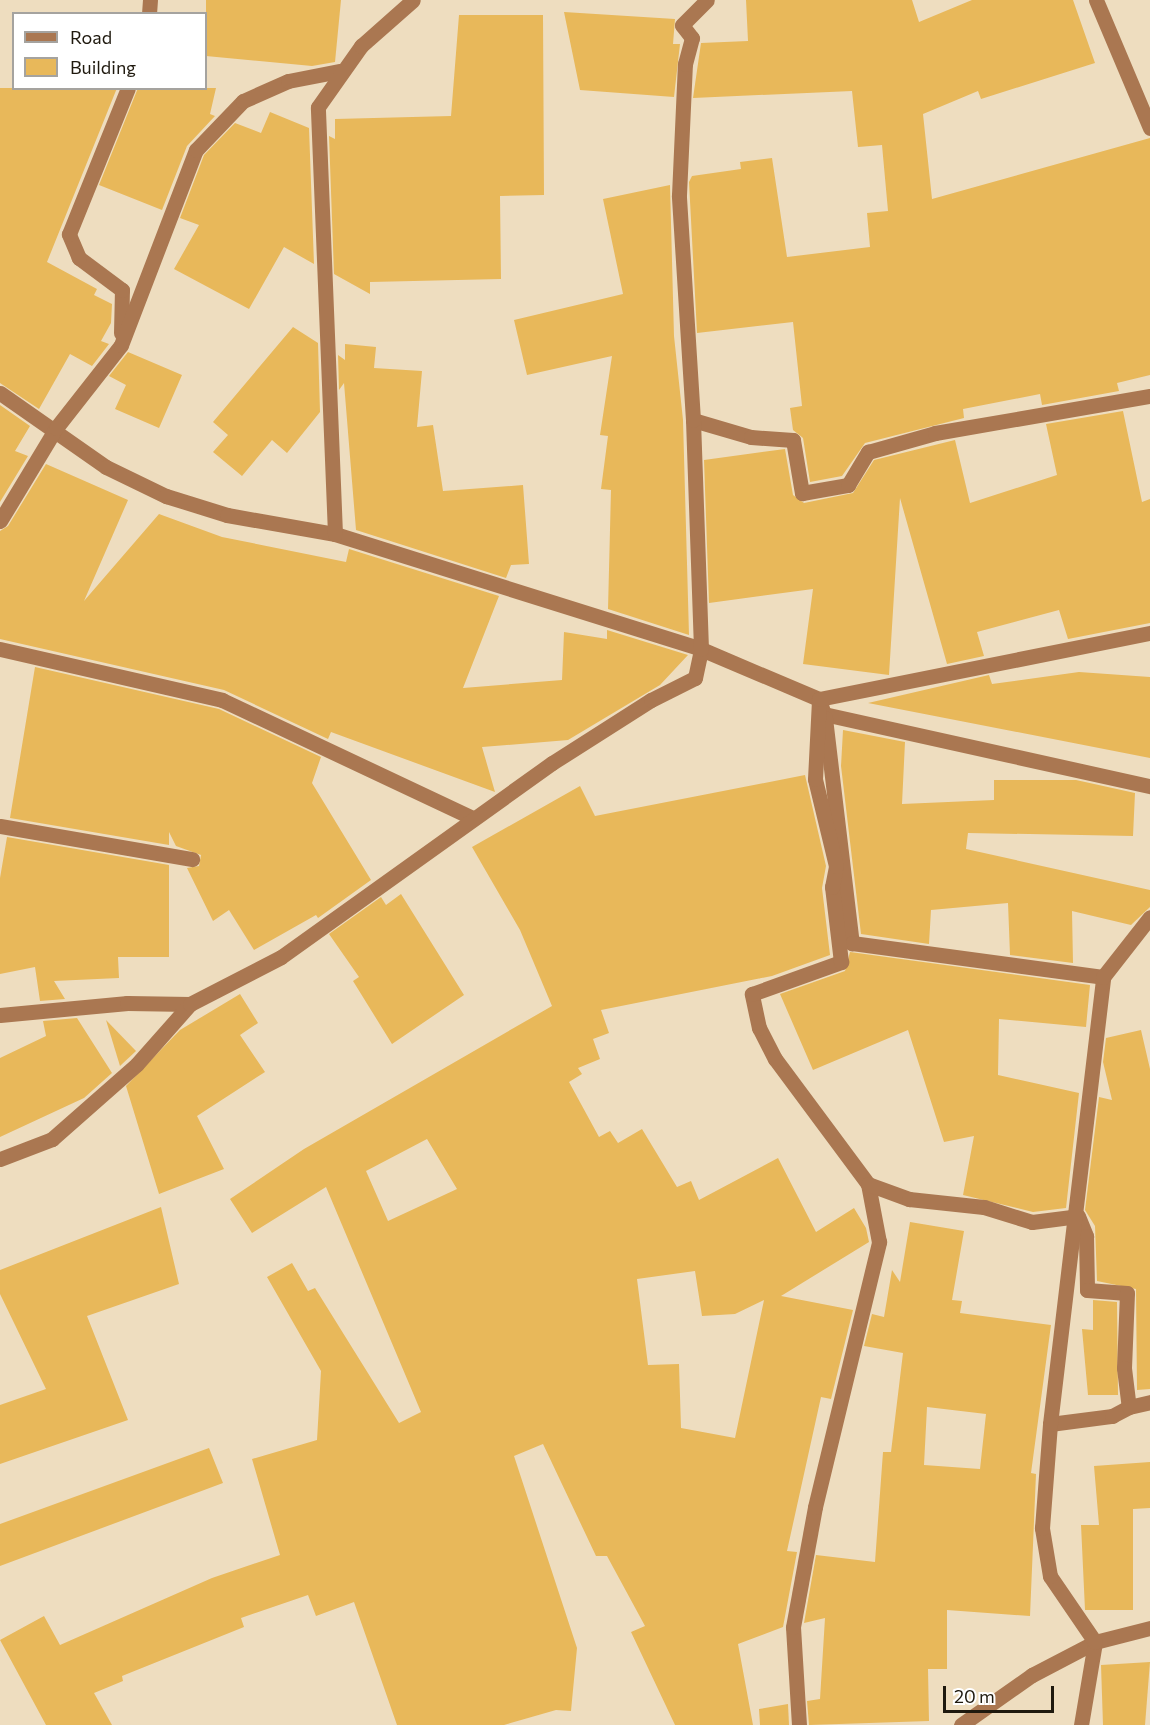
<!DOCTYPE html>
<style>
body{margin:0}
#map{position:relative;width:1150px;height:1725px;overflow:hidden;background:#eeddbf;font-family:Commissioner,sans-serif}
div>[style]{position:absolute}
.building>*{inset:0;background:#e8b85a}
.minor>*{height:15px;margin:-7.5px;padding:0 7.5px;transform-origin:7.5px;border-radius:7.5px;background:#aa7751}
span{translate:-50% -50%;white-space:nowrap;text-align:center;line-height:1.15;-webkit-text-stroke:4.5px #fff;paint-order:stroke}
.legend{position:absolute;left:12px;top:12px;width:195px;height:78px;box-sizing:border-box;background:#fff;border:2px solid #a5a39f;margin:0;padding:8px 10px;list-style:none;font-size:18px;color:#1f190e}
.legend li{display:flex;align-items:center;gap:12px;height:30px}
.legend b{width:30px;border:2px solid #a5a39f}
.scale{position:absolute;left:943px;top:1686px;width:111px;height:27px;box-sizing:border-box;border:3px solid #1f190e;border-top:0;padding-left:8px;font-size:18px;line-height:21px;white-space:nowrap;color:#1f190e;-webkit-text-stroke:4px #fff;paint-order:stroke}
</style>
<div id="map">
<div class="building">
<i style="clip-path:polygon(206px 0,341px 0,335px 62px,312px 66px,206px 56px)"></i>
<i style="clip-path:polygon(746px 0,912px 0,919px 22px,972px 0,1073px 0,1095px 63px,981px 99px,978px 91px,923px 114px,932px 199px,1150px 138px,1150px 375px,1117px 383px,1119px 391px,1042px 405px,1040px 394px,963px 409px,964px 418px,865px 443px,842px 476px,810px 482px,803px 438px,793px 430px,790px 408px,802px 406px,793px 322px,697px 333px,689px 182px,692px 176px,741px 169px,740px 162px,772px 158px,787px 257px,870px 247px,867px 213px,888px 211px,882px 145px,858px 147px,852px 91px,693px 98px,701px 43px,748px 41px)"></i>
<i style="clip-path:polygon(564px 12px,675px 19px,673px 44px,680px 44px,674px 97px,580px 90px)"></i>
<i style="clip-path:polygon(459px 15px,543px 15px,544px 195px,500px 196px,501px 279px,370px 282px,370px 294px,334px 274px,329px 136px,335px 139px,335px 119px,451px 116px)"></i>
<i style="clip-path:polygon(0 88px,117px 88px,47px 262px,97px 289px,94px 295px,112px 304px,111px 323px,101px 341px,109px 344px,92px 366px,70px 354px,39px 409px,0 383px)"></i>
<i style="clip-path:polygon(138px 88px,216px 88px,210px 114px,215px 116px,187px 146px,162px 210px,99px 185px)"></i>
<i style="clip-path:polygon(270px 112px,309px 128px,314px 264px,284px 247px,249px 309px,174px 269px,199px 225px,180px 218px,204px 155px,235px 123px,261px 133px)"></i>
<i style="clip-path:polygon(670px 185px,674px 336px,683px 420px,689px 635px,608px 609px,611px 490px,601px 489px,608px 436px,600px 435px,612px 356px,527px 375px,514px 320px,623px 294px,603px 199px)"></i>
<i style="clip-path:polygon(293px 327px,318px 343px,320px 412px,287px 453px,272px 440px,242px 476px,213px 452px,228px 435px,213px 422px)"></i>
<i style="clip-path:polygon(345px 344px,376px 347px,374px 368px,422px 371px,417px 427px,433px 425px,443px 491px,523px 485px,529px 564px,511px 565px,506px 578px,356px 530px,344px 383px,339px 390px,338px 355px,345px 360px)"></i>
<i style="clip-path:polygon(128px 352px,182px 375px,159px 428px,115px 409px,126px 385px,109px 376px)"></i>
<i style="clip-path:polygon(0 405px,30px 426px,15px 451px,28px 456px,0 502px)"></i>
<i style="clip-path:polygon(1123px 411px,1142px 502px,1150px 499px,1150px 623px,1068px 639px,1059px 610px,977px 632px,984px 656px,947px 664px,900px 498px,889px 675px,803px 664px,813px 589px,709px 603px,704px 460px,785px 449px,793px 495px,804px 503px,853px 493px,874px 460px,955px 440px,970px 503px,1057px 475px,1046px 424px)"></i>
<i style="clip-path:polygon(46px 464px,128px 500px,84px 601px,159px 514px,222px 537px,346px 562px,349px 549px,499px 596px,463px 688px,562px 680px,564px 632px,607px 639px,607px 630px,688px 655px,660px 685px,568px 740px,482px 747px,495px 792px,331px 732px,328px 739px,224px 690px,0 639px,0 531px,8px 526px)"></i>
<i style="clip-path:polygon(35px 667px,219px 709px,321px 757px,312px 783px,371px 880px,318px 918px,316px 915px,254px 950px,229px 910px,213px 921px,187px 868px,199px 866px,201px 855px,176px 846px,169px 832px,169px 845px,10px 818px)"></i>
<i style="clip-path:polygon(1079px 672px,1150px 677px,1150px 758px,868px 703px,989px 675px,992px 684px)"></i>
<i style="clip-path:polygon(843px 730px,905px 742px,902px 804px,994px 800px,994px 780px,1076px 780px,1135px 793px,1133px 836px,968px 833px,966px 849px,1150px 890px,1150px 907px,1131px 925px,1072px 911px,1073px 963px,1010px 955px,1008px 903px,931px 910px,929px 944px,861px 934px,841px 766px)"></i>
<i style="clip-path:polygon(evenodd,805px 775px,826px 866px,822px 888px,830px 955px,772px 976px,601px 1010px,609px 1033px,593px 1039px,600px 1059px,578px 1068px,582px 1074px,569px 1082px,599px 1137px,610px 1131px,618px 1143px,642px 1129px,677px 1187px,691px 1181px,699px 1200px,778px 1158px,816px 1232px,854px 1208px,866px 1228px,869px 1242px,781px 1296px,853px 1310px,831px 1399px,821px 1397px,787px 1551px,797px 1552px,783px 1627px,738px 1644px,753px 1725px,675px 1725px,631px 1632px,645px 1626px,607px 1556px,596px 1556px,543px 1444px,514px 1456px,577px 1648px,571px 1711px,556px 1710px,504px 1725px,397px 1725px,354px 1602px,316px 1616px,308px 1595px,241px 1618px,244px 1627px,122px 1676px,123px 1681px,94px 1693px,112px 1725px,46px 1725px,0 1640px,44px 1616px,60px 1645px,212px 1578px,280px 1555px,252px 1459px,317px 1440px,321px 1371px,267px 1277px,292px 1263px,308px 1291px,315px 1288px,399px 1423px,421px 1412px,326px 1187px,252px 1233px,230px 1199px,304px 1149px,552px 1006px,520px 930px,472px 847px,580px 786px,595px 816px,805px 775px,427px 1139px,457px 1189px,388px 1221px,366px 1171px,427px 1139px,805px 775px,695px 1271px,702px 1316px,735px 1314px,764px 1300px,735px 1438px,681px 1428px,679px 1364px,648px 1365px,637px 1279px,695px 1271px)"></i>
<i style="clip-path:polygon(7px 837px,169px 865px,169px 957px,118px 957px,119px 978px,54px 981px,65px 999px,40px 1001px,35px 967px,0 974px,0 878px)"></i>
<i style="clip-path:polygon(401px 894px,464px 995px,392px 1044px,353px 981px,359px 977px,329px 934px,381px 897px,386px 905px)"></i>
<i style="clip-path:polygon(850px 952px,1090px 985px,1086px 1027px,999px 1019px,998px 1075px,1079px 1093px,1066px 1208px,1033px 1212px,963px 1195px,974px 1136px,944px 1142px,908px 1030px,813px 1070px,780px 994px,845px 971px)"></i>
<i style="clip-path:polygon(240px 994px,258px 1023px,240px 1035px,265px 1072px,197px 1116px,224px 1169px,159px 1194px,126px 1086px,180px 1030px)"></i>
<i style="clip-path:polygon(77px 1018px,112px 1073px,84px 1098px,0 1137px,0 1058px,46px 1036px,43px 1021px)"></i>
<i style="clip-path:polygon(106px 1020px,136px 1051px,120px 1066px)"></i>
<i style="clip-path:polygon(1141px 1030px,1150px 1069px,1150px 1389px,1137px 1390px,1136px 1289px,1097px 1281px,1095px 1226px,1085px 1210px,1099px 1097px,1112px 1100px,1103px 1062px,1106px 1038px)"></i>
<i style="clip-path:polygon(161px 1207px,179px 1284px,87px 1316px,128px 1420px,0 1464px,0 1405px,46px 1389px,0 1294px,0 1270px)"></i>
<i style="clip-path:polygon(evenodd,910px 1222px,964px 1231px,952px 1300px,962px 1301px,960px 1313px,1051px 1325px,1031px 1473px,1036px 1474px,1030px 1616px,947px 1610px,947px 1669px,928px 1669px,929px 1721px,809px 1725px,807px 1701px,820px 1699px,825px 1618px,804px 1623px,816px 1555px,875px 1562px,883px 1452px,891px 1452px,903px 1353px,864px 1346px,872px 1314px,884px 1317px,892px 1270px,900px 1282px,910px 1222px,927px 1407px,986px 1414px,980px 1469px,924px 1465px,927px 1407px)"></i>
<i style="clip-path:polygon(1093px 1300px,1117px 1302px,1118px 1395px,1088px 1395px,1082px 1329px,1093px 1330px)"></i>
<i style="clip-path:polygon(209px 1448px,223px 1483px,0 1566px,0 1524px)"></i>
<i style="clip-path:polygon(1150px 1462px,1150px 1508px,1133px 1509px,1133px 1610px,1085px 1610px,1081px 1525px,1099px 1525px,1094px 1466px)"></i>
<i style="clip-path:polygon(1150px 1662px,1145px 1725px,1103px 1725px,1101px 1665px)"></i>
<i style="clip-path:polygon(788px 1704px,789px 1725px,760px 1725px,759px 1709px)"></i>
</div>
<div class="minor">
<i style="left:1096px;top:0;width:139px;rotate:67.1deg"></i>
<i style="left:149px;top:14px;width:14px;rotate:-86deg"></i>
<i style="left:121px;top:333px;width:43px;rotate:-88.7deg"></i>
<i style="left:122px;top:290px;width:54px;rotate:-143.3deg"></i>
<i style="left:79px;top:258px;width:26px;rotate:-113deg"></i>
<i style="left:69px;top:234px;width:157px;rotate:-68deg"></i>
<i style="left:0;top:393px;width:129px;rotate:34.9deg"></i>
<i style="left:106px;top:467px;width:67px;rotate:25.8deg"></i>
<i style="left:166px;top:496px;width:64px;rotate:17.3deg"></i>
<i style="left:227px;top:515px;width:110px;rotate:10deg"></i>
<i style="left:335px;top:534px;width:384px;rotate:17.4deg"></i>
<i style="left:701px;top:649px;width:128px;rotate:23deg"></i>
<i style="left:819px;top:699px;width:16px;rotate:72deg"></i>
<i style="left:824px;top:714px;width:334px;rotate:12.5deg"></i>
<i style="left:693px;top:420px;width:60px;rotate:16.3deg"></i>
<i style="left:751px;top:437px;width:42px;rotate:4.1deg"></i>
<i style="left:793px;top:440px;width:54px;rotate:80.4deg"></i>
<i style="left:802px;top:493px;width:47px;rotate:-9.9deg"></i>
<i style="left:848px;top:485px;width:39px;rotate:-59deg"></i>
<i style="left:868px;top:452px;width:70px;rotate:-15.8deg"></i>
<i style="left:935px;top:433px;width:218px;rotate:-9.8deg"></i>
<i style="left:0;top:521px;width:109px;rotate:-58.9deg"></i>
<i style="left:56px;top:428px;width:105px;rotate:-51.9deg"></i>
<i style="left:121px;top:345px;width:209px;rotate:-69deg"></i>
<i style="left:196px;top:150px;width:68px;rotate:-46.2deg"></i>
<i style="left:243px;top:101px;width:49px;rotate:-24deg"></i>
<i style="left:288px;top:81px;width:53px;rotate:-10.9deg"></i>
<i style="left:335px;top:534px;width:427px;rotate:-92.3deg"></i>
<i style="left:318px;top:107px;width:75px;rotate:-54.8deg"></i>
<i style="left:361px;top:46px;width:69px;rotate:-41.5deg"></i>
<i style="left:0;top:649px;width:228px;rotate:12.9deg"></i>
<i style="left:222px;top:700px;width:277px;rotate:25.2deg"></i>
<i style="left:825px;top:718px;width:227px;rotate:83.2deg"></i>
<i style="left:852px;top:943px;width:253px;rotate:7.7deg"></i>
<i style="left:0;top:826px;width:195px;rotate:9.8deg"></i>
<i style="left:0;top:1015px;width:128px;rotate:-5.4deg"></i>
<i style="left:127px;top:1003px;width:63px;rotate:0.9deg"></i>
<i style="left:0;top:1159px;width:56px;rotate:-21deg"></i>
<i style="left:52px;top:1139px;width:113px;rotate:-41.4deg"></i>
<i style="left:137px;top:1064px;width:80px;rotate:-48.5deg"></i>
<i style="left:190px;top:1004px;width:102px;rotate:-27.3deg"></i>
<i style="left:281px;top:957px;width:333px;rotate:-35.6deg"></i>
<i style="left:552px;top:763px;width:117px;rotate:-32.5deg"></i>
<i style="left:651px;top:700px;width:49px;rotate:-26.6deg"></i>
<i style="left:695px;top:678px;width:30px;rotate:-78deg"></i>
<i style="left:701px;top:649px;width:229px;rotate:-92deg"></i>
<i style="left:693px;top:420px;width:225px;rotate:-93.6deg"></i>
<i style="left:679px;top:195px;width:131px;rotate:-87.4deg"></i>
<i style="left:685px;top:64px;width:27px;rotate:-75deg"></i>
<i style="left:692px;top:38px;width:16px;rotate:-128deg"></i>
<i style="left:682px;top:25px;width:35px;rotate:-45deg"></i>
<i style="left:868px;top:1184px;width:156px;rotate:-126.6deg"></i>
<i style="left:775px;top:1059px;width:35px;rotate:-117deg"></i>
<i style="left:759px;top:1028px;width:35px;rotate:-102deg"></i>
<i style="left:752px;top:994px;width:95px;rotate:-19.8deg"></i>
<i style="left:841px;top:962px;width:76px;rotate:-96.8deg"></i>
<i style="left:832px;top:887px;width:21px;rotate:-79deg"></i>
<i style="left:836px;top:866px;width:89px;rotate:-103.6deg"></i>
<i style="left:815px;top:779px;width:80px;rotate:-87.1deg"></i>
<i style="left:819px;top:699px;width:338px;rotate:-11.3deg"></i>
<i style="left:1050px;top:1424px;width:63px;rotate:-7.4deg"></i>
<i style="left:1112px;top:1416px;width:19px;rotate:-28deg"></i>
<i style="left:799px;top:1725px;width:98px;rotate:-93.5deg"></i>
<i style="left:793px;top:1627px;width:122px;rotate:-79.6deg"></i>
<i style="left:815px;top:1507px;width:273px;rotate:-76.4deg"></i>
<i style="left:879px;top:1242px;width:59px;rotate:-100.7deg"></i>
<i style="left:868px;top:1184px;width:44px;rotate:20.1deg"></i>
<i style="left:909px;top:1199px;width:75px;rotate:6.1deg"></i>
<i style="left:984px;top:1207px;width:50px;rotate:17.4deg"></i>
<i style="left:1032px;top:1222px;width:46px;rotate:-7.4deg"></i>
<i style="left:1078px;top:1216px;width:22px;rotate:68deg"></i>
<i style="left:1086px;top:1236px;width:54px;rotate:88.9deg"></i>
<i style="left:1087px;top:1290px;width:40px;rotate:4.3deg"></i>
<i style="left:1127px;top:1293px;width:75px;rotate:92.3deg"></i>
<i style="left:1124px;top:1368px;width:39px;rotate:83deg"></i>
<i style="left:1129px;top:1407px;width:22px;rotate:-13deg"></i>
<i style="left:961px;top:1725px;width:87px;rotate:-35.2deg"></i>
<i style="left:1032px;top:1675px;width:71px;rotate:-27.6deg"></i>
<i style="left:1095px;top:1642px;width:57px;rotate:-14.3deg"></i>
<i style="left:1081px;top:1725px;width:84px;rotate:-80.4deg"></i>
<i style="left:1095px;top:1642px;width:80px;rotate:-124.3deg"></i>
<i style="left:1050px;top:1576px;width:49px;rotate:-99.5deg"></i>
<i style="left:1042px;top:1528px;width:104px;rotate:-85.6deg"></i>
<i style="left:1050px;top:1424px;width:450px;rotate:-83.2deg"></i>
<i style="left:1103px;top:977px;width:76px;rotate:-51.9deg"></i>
</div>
<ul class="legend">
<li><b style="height:8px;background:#aa7751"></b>Road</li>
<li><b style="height:16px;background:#e8b85a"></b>Building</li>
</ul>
<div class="scale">20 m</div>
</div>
